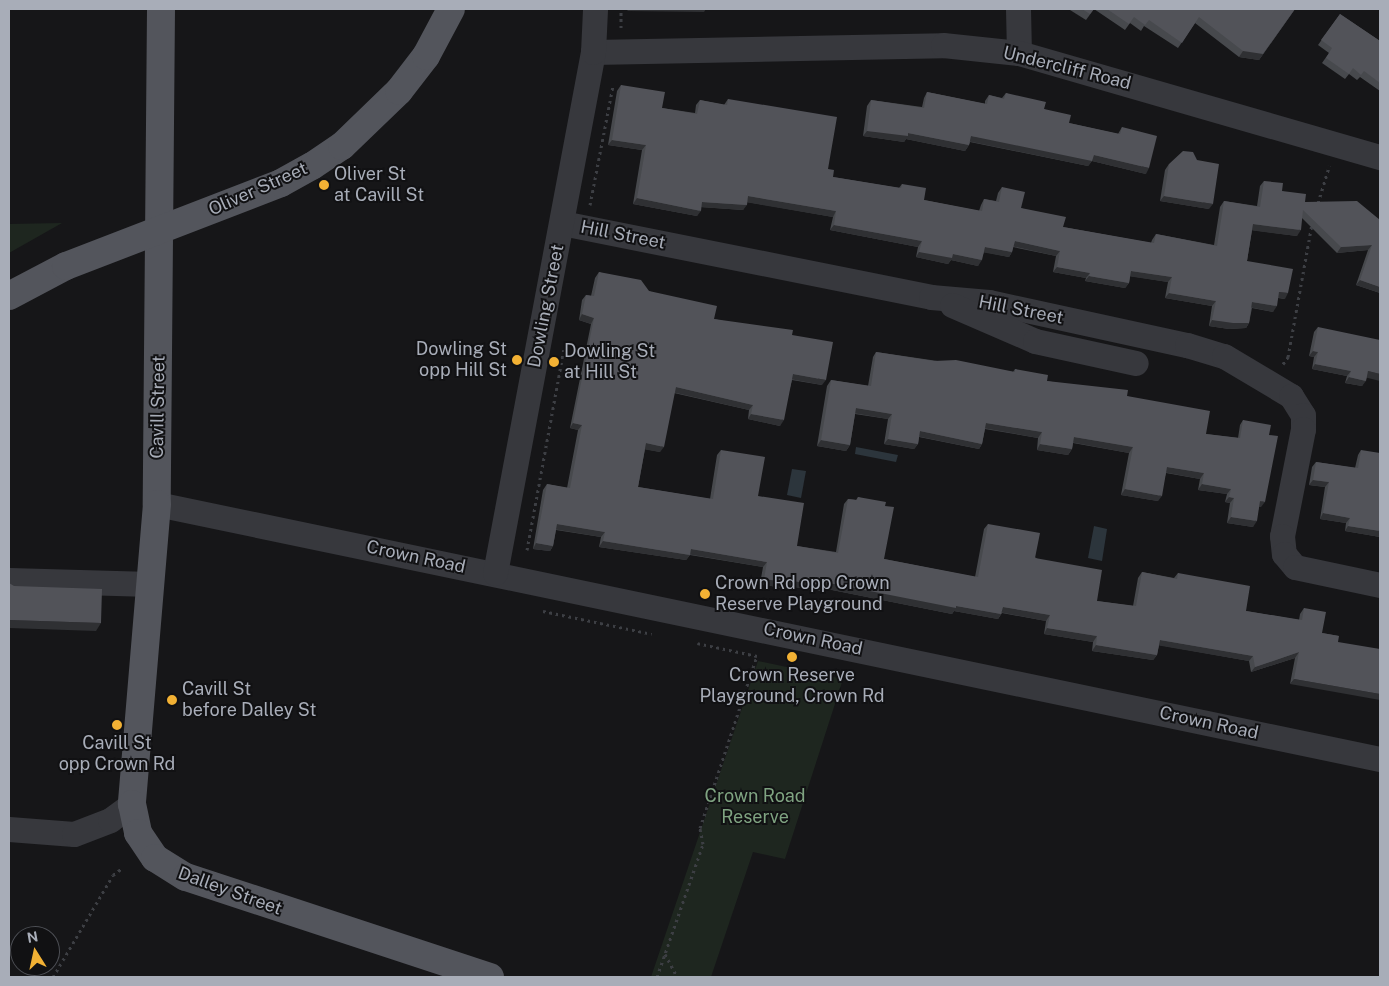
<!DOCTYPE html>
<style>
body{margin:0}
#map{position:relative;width:1389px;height:986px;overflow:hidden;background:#161618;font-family:"Public Sans",sans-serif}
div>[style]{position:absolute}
.green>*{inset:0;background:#1e261f}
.water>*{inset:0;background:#2c353c}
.path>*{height:3px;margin-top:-1.5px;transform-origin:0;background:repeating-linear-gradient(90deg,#3d3f44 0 2.5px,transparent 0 6.5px)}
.minor>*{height:25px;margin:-12.5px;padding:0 12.5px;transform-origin:12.5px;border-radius:12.5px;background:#37383d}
.major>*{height:28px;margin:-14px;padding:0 14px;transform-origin:14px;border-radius:14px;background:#53555c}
.wall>*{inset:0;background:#47494d}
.shaded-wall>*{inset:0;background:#2f3033}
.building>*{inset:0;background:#525359}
.dots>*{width:14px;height:14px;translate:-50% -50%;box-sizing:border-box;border:2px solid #111113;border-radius:50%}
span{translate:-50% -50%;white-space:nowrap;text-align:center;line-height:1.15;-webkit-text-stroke:4px #111113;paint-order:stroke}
.street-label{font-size:18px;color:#a8adb8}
.poi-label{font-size:18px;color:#a8adb8}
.left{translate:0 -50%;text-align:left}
.right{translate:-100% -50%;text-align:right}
.park-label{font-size:18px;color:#7fa381}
.frame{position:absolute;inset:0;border:10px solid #a8adb8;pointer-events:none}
.north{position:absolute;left:10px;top:926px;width:50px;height:50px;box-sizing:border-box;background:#111113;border:1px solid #4d4f55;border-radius:50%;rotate:350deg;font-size:14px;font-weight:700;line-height:20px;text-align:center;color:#a8adb8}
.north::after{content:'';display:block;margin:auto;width:18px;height:22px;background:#f2b134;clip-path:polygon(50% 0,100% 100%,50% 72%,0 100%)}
</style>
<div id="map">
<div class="green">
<i style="clip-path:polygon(62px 223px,9px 253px,9px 224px)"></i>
<i style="clip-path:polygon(758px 661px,843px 679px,785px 859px,753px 852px,711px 977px,651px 977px)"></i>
</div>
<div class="water">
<i style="clip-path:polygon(856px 447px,898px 455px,896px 462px,855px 454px)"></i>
<i style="clip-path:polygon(792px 469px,806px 471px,801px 498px,787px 495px)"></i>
<i style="clip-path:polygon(1094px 526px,1107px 529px,1102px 561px,1088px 558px)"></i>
</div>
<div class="path">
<i style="left:621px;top:28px;width:19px;rotate:-90deg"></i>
<i style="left:1318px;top:203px;width:39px;rotate:-73deg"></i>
<i style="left:590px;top:205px;width:121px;rotate:-79.1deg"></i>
<i style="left:1283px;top:364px;width:9px;rotate:-54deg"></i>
<i style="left:1288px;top:357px;width:135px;rotate:-79.8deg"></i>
<i style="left:527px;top:550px;width:205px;rotate:-79.6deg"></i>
<i style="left:543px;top:611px;width:111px;rotate:11.9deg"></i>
<i style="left:665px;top:954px;width:26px;rotate:62deg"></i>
<i style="left:53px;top:977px;width:118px;rotate:-59.5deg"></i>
<i style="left:113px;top:875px;width:10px;rotate:-37deg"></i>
<i style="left:657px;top:977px;width:141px;rotate:-70.9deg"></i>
<i style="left:703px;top:844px;width:16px;rotate:-101deg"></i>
<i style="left:700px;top:828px;width:181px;rotate:-71.7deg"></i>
<i style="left:757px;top:656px;width:61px;rotate:-167.8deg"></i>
</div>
<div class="minor">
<i style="left:1018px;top:9px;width:44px;rotate:88.7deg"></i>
<i style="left:593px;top:52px;width:350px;rotate:-1.1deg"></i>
<i style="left:943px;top:45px;width:76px;rotate:6deg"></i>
<i style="left:1019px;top:53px;width:376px;rotate:16.1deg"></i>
<i style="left:562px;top:223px;width:376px;rotate:11.3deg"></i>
<i style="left:931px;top:297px;width:58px;rotate:4.9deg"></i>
<i style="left:989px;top:302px;width:203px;rotate:12.3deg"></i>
<i style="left:1187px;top:345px;width:39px;rotate:17deg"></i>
<i style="left:1224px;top:356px;width:78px;rotate:30.8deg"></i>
<i style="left:1291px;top:396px;width:22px;rotate:58deg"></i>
<i style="left:1303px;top:415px;width:14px;rotate:90deg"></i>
<i style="left:1303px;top:429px;width:109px;rotate:101.1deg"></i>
<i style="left:1282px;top:536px;width:18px;rotate:84deg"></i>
<i style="left:1284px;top:554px;width:17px;rotate:50deg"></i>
<i style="left:1295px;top:567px;width:87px;rotate:12deg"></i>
<i style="left:952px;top:305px;width:90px;rotate:23.4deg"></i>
<i style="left:1035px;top:341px;width:103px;rotate:12.3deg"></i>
<i style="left:157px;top:504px;width:1249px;rotate:11.78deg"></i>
<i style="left:495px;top:573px;width:530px;rotate:-79.35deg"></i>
<i style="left:593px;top:52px;width:43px;rotate:-87.3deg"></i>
<i style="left:9px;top:580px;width:142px;rotate:1.6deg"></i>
<i style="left:9px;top:829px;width:65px;rotate:4.4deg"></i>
<i style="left:74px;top:834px;width:39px;rotate:-21deg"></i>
<i style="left:110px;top:820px;width:27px;rotate:-36deg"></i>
</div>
<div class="major">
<i style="left:161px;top:9px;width:495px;rotate:90.5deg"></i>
<i style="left:157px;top:504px;width:301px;rotate:94.8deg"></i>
<i style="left:132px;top:804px;width:30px;rotate:78deg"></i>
<i style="left:138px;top:833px;width:30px;rotate:56deg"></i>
<i style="left:155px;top:858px;width:36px;rotate:32deg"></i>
<i style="left:186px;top:877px;width:320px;rotate:18.2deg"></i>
<i style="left:9px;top:296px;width:64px;rotate:-27.8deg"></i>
<i style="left:66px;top:266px;width:230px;rotate:-21.1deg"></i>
<i style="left:281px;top:183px;width:35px;rotate:-29deg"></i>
<i style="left:312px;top:166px;width:36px;rotate:-34deg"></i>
<i style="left:342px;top:146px;width:79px;rotate:-44deg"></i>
<i style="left:399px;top:91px;width:44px;rotate:-52.4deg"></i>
<i style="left:426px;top:56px;width:53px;rotate:-62deg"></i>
</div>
<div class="wall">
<i style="clip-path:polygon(1071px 9px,1094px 9px,1086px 20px,1070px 10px)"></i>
<i style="clip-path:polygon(1094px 9px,1295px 9px,1259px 60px,1239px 57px,1195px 23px,1178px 48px,1144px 26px,1141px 31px,1130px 23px,1125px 30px)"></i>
<i style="clip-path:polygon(1340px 14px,1380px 41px,1380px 91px,1360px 77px,1357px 80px,1349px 74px,1345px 79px,1322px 63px,1329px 53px,1318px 45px)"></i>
<i style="clip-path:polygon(621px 85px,662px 108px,695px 113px,696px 105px,700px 100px,724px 105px,728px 99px,828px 169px,833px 177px,899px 188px,902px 184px,924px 200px,979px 211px,981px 205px,984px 199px,996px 201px,998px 193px,1002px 187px,1021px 208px,1063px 227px,1151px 243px,1152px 240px,1156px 234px,1214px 245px,1220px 207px,1224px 201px,1257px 206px,1260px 186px,1264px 181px,1282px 191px,1305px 202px,1379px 219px,1380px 217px,1380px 293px,1356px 285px,1368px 250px,1337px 253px,1302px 218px,1297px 236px,1252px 230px,1247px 261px,1285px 299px,1278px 298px,1273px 312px,1252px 308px,1249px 323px,1246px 328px,1229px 329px,1209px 326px,1212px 306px,1165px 298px,1168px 282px,1130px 276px,1129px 283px,1125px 288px,1085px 281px,1086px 278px,1053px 272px,1056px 256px,1013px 247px,1012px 252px,1009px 257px,984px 252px,978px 266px,951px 260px,948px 264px,916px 257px,918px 247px,830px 230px,833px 217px,747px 202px,743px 210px,701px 207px,697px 216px,633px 204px,642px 150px,608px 145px,617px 91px)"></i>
<i style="clip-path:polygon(927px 92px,985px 104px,985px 101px,989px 95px,1002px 98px,1006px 93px,1044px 109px,1069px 123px,1118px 134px,1122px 127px,1146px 174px,1092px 161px,1088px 166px,970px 142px,969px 145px,965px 151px,906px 139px,904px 142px,863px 136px,867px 106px,871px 100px,922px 107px,924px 98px)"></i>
<i style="clip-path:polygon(1169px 164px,1209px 209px,1160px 201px,1165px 170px)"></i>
<i style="clip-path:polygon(599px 272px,649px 291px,714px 319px,792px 335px,822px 385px,792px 380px,780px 426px,748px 419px,749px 410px,674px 393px,660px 452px,645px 449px,638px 487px,710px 499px,717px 455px,721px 450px,758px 496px,797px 546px,836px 552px,844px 504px,848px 499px,856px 500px,858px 497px,885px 506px,884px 559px,975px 577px,984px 529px,988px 524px,1097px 601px,1133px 606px,1138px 578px,1142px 572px,1174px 578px,1178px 573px,1246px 611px,1299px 620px,1300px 614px,1304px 608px,1322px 633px,1339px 636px,1290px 684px,1295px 658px,1251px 672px,1249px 661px,1159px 645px,1157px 655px,1153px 660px,1092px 651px,1093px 642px,1044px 634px,1046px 621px,1002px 613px,998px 619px,954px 611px,952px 614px,822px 588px,820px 591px,788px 586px,787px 589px,760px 584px,763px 567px,690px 555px,686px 560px,599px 547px,601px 537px,556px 530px,553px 546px,550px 551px,533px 549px,543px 490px,547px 484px,567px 488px,578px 430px,570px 428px,591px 324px,579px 320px,582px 300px,586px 295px,591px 296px,595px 278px)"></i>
<i style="clip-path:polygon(1318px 327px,1367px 377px,1362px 386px,1345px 383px,1347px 376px,1312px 369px,1314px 357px,1309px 356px,1314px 332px)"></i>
<i style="clip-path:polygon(876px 352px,1013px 372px,1015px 369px,1047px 381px,1127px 396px,1206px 434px,1238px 438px,1240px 425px,1243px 420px,1269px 435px,1261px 507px,1259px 507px,1253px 527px,1227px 523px,1230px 503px,1225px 502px,1227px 494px,1198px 490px,1200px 479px,1166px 473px,1158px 501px,1121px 495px,1129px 453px,1073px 443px,1072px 449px,1068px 455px,1037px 450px,1038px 438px,985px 429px,982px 444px,979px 449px,919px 437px,918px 444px,914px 449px,884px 444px,888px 419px,855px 414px,850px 445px,846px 451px,817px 446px,827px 386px,831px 380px,868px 386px,873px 357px)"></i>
<i style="clip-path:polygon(1361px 450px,1380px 537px,1345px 531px,1346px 523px,1320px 519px,1325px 487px,1309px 485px,1312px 467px,1316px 462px,1355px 468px,1358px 455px)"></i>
</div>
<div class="shaded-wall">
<i style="clip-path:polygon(629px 9px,706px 9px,704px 12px,627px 11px)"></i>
<i style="clip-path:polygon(1295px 9px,1259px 60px,1239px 57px,1243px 51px)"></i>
<i style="clip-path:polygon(867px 131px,908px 133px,969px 145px,965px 151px,906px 139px,904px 142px,863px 136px)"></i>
<i style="clip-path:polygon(971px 136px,1094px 155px,1149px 168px,1146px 174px,1092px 161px,1088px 166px,967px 141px)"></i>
<i style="clip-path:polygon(612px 140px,646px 145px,642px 150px,608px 145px)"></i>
<i style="clip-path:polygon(748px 196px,836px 211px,833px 217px,745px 202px)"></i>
<i style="clip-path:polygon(1164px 196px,1213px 204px,1209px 209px,1160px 201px)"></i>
<i style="clip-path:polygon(637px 198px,701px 211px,697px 216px,633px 204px)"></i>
<i style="clip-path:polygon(702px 202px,747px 205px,743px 210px,699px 207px)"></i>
<i style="clip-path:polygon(1253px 224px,1301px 230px,1297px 236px,1249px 230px)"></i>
<i style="clip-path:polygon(834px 225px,922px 241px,918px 247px,830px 230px)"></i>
<i style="clip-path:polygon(1015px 241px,1060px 251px,1056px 256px,1011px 246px)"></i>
<i style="clip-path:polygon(1372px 245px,1368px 250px,1337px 253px,1341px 247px)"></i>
<i style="clip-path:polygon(985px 247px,1012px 252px,1009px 257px,981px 252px)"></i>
<i style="clip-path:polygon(919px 252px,953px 254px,982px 260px,978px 266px,951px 260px,948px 264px,916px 257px)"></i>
<i style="clip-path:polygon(1057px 267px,1090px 273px,1086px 278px,1053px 272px)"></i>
<i style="clip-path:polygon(1131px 271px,1172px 277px,1168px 282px,1127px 276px)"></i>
<i style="clip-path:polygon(1089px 276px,1129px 283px,1125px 288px,1085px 281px)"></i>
<i style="clip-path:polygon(1360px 280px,1380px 287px,1380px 293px,1356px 285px)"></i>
<i style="clip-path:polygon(1279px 292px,1288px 293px,1285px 299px,1275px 297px)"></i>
<i style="clip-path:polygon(1169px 293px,1216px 301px,1212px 306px,1165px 298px)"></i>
<i style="clip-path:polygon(1252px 302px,1277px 306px,1273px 312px,1249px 307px)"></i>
<i style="clip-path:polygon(582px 314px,594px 318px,591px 324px,579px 320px)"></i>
<i style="clip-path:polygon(1212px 320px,1249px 323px,1246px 328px,1229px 329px,1209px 326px)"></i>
<i style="clip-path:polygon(1313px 351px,1318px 352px,1314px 357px,1309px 356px)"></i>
<i style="clip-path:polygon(1315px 364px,1351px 371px,1347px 376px,1312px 369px)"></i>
<i style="clip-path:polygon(1368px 371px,1380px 374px,1380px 381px,1364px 377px)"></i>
<i style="clip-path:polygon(793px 374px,826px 380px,822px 385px,790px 379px)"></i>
<i style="clip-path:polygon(1349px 377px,1366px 381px,1362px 386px,1345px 383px)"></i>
<i style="clip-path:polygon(676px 387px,753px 405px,749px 410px,672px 392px)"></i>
<i style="clip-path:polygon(856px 408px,892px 414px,888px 419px,853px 413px)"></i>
<i style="clip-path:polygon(751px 414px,784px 420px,780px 426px,748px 419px)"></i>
<i style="clip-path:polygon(573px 423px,582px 425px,578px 430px,570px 428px)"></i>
<i style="clip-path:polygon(986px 423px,1042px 432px,1038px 438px,983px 428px)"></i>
<i style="clip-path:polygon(920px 431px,982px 444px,979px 449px,916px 436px)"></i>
<i style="clip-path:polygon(1074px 437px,1133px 447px,1129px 453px,1070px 442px)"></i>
<i style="clip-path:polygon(888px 439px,918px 444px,914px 449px,884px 444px)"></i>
<i style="clip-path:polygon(821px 440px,850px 445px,846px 451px,817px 446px)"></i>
<i style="clip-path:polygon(646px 443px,664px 447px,660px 452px,642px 449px)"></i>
<i style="clip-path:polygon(1040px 444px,1072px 449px,1068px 455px,1037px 450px)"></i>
<i style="clip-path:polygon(1167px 467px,1204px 473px,1200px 479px,1163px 472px)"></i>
<i style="clip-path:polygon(1313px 480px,1329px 482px,1325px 487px,1309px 485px)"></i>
<i style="clip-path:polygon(1202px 484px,1231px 489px,1227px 494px,1198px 490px)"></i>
<i style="clip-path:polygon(1125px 489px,1162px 496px,1158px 501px,1121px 495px)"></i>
<i style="clip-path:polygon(1229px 497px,1234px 498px,1230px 503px,1225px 502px)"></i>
<i style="clip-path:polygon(1260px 501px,1265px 502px,1261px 507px,1256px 507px)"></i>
<i style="clip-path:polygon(1323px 513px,1350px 518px,1346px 523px,1320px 519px)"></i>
<i style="clip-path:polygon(1231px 517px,1257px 521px,1253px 527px,1227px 523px)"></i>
<i style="clip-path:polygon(557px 524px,605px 532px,601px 537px,553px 529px)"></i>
<i style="clip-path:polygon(1348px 526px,1380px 531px,1380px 537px,1345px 531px)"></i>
<i style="clip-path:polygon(603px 541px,690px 555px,686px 560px,599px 547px)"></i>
<i style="clip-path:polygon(536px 543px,553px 546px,550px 551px,533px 549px)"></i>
<i style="clip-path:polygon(691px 549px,767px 562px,763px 567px,687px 554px)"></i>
<i style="clip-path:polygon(764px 579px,824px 582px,1001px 614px,998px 619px,954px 611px,952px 614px,822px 588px,820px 591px,788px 586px,787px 589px,760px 584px)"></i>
<i style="clip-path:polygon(1003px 607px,1050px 615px,1046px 621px,999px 612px)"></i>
<i style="clip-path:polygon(9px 620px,101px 623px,96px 631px,9px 628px)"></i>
<i style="clip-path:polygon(1047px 628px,1097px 636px,1093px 642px,1044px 634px)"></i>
<i style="clip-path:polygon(1160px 640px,1253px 656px,1249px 661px,1156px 645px)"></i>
<i style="clip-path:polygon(1096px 645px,1157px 655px,1153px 660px,1092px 651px)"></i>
<i style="clip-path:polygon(1299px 652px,1295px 658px,1251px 672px,1255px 667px)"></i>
<i style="clip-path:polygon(1294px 679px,1380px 694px,1380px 700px,1290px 684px)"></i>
</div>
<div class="building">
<i style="clip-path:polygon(1082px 9px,1094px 9px,1090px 14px)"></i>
<i style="clip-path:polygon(1107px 9px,1295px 9px,1263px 54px,1243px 51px,1199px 17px,1182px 43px,1149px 20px,1145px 25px,1134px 17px,1129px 24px)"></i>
<i style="clip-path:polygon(1340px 14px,1380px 41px,1380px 83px,1364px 71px,1361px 75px,1353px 68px,1349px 74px,1326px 58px,1332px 48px,1321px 40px)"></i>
<i style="clip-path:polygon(621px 85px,665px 92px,662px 108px,697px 114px,700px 100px,727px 105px,728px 99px,837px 117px,828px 169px,834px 170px,833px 177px,901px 188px,902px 184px,926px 188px,924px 200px,982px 211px,984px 199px,999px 202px,1002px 187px,1025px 192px,1021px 208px,1066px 217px,1063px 227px,1154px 243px,1156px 234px,1217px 246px,1224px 201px,1260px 207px,1264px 181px,1283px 183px,1282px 191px,1306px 194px,1305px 202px,1357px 201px,1380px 220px,1380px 287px,1360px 280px,1372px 245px,1341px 247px,1303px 210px,1301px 230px,1253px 224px,1247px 261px,1293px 269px,1288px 293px,1279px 292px,1277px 306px,1252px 302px,1249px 323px,1233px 323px,1212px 320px,1216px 301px,1169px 293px,1172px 277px,1131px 271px,1129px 283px,1089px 276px,1090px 273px,1057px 267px,1060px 251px,1015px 241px,1012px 252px,985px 247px,982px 260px,953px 254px,952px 258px,919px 252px,922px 241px,834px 225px,836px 211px,748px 196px,747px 205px,702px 202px,701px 211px,637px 198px,646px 145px,612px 140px)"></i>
<i style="clip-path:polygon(927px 92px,987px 104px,989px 95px,1004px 99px,1006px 93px,1046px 102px,1044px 109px,1071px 115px,1069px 123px,1120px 134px,1122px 127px,1157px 136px,1149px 168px,1094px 155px,1092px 161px,971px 136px,969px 145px,908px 133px,908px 136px,867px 131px,871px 100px,924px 108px)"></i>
<i style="clip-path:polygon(1183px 151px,1193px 152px,1197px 160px,1219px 164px,1213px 204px,1164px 196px,1169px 164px)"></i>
<i style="clip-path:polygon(599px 272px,641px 280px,649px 291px,717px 306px,714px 319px,793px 330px,792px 335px,833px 342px,826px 380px,793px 374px,784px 420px,751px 414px,753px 405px,676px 387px,664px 447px,646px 443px,638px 487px,713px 499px,721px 450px,765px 457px,758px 496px,804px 503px,797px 546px,838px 553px,848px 499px,857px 500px,858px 497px,886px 502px,885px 506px,894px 507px,884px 559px,978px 577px,988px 524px,1040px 533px,1035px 558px,1102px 570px,1097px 601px,1136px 606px,1142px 572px,1177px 579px,1178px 573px,1250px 586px,1246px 611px,1302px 620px,1304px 608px,1326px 612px,1322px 633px,1339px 636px,1338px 642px,1380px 649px,1380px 694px,1294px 679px,1299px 652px,1255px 667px,1253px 656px,1160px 640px,1157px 655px,1096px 645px,1097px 636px,1047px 628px,1050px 615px,1003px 607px,1001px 614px,956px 606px,956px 608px,824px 582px,824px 585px,791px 581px,791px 583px,764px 579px,767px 562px,691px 549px,690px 555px,603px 541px,605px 532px,557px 524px,553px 546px,536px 543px,547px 484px,570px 488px,582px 425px,573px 423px,594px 318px,582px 314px,586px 295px,594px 296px)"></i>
<i style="clip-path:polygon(1318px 327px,1380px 340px,1380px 374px,1368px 371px,1366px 381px,1349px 377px,1351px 371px,1315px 364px,1318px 352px,1313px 351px)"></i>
<i style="clip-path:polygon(876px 352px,934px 361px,956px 360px,1015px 372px,1015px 369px,1048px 375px,1047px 381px,1128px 390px,1127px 396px,1210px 411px,1206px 434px,1240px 438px,1243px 420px,1271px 425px,1269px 435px,1278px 436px,1265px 502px,1260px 501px,1257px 521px,1231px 517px,1234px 498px,1229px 497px,1231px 489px,1202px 484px,1204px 473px,1167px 467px,1162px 496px,1125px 489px,1133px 447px,1074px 437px,1072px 449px,1040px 444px,1042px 432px,986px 423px,982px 444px,920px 431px,918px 444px,888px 439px,892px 414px,856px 408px,850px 445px,821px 440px,831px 380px,871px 386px)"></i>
<i style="clip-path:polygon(1361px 450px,1380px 453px,1380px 531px,1348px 526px,1350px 518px,1323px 513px,1329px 482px,1313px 480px,1316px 462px,1358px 468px)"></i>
<i style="clip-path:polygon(9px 583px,14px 586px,102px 589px,101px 623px,9px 620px)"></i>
</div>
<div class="dots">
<i style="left:324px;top:185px;background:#f2b134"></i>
<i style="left:517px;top:360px;background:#f2b134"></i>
<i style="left:554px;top:362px;background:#f2b134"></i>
<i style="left:705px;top:594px;background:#f2b134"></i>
<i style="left:792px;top:657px;background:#f2b134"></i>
<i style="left:172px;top:700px;background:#f2b134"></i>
<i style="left:117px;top:725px;background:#f2b134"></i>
</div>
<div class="street-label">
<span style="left:1067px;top:68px;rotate:14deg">Undercliff Road</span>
<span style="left:258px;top:189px;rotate:-24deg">Oliver Street</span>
<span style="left:623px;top:235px;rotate:11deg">Hill Street</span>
<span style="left:546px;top:306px;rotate:-79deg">Dowling Street</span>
<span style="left:1021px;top:310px;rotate:11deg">Hill Street</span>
<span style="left:158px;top:407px;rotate:-89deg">Cavill Street</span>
<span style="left:416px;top:557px;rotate:12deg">Crown Road</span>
<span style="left:813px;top:639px;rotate:12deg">Crown Road</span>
<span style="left:1209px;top:723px;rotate:12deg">Crown Road</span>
<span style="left:230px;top:891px;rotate:20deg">Dalley Street</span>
</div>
<div class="poi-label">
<span class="left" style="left:334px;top:185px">Oliver St<br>at Cavill St</span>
<span class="right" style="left:507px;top:360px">Dowling St<br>opp Hill St</span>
<span class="left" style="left:564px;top:362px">Dowling St<br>at Hill St</span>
<span class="left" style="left:715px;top:594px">Crown Rd opp Crown<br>Reserve Playground</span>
<span style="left:792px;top:686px">Crown Reserve<br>Playground, Crown Rd</span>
<span class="left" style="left:182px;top:700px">Cavill St<br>before Dalley St</span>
<span style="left:117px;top:754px">Cavill St<br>opp Crown Rd</span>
</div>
<div class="park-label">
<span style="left:755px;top:807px">Crown Road<br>Reserve</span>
</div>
<div class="frame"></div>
<div class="north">N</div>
</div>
